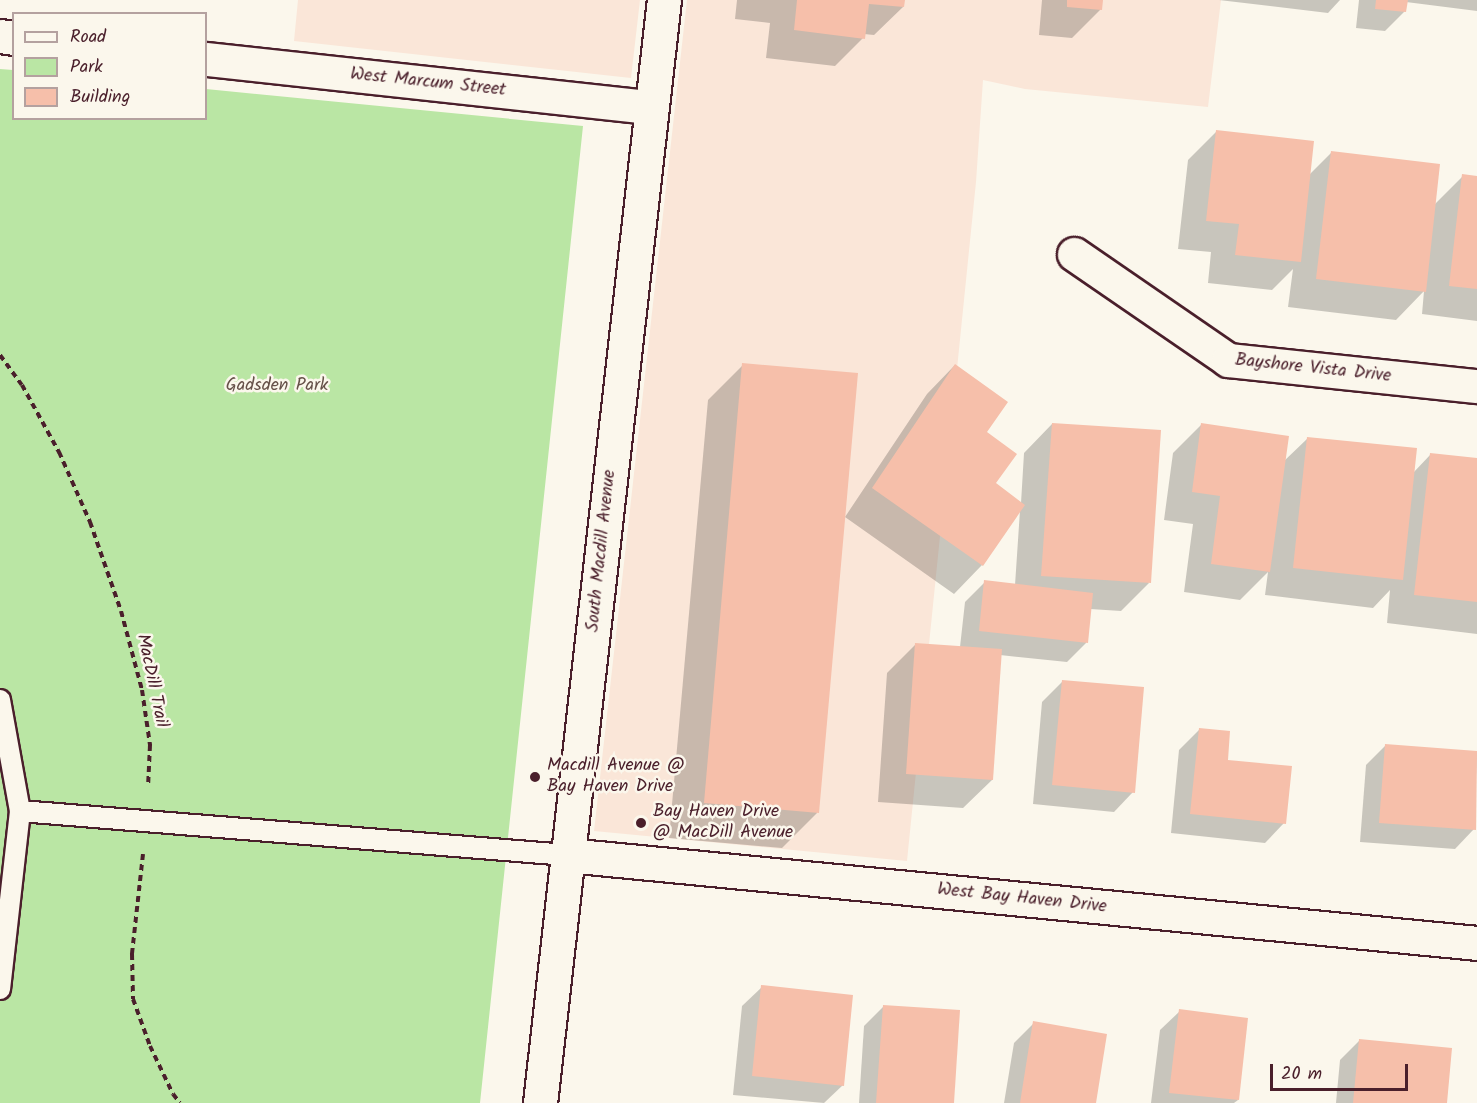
<!DOCTYPE html>
<style>
body{margin:0}
#map{position:relative;width:1477px;height:1103px;overflow:hidden;background:#fbf7ec;font-family:Kalam,sans-serif}
div>[style]{position:absolute}
.built>*{inset:0;background:#fae6d8}
.green>*{inset:0;background:#bae6a4}
.shadow>*{inset:0;background:#0003}
.building>*{inset:0;background:#f6bfaa}
.path>*{height:4px;margin-top:-2px;transform-origin:0;background:repeating-linear-gradient(90deg,#4a1f2b 0 6px,transparent 0 10.5px)}
.roads{filter:drop-shadow(2px 0 #4a1f2b) drop-shadow(-2px 0 #4a1f2b) drop-shadow(0 2px #4a1f2b) drop-shadow(0 -2px #4a1f2b)}
.lane>*{height:20px;margin:-10px;padding:0 10px;transform-origin:10px;border-radius:10px;background:#fbf7ec}
.street>*{height:33px;margin:-16.5px;padding:0 16.5px;transform-origin:16.5px;border-radius:16.5px;background:#fbf7ec}
.secondary>*{height:33px;margin:-16.5px;padding:0 16.5px;transform-origin:16.5px;border-radius:16.5px;background:#fbf7ec}
.dots>*{width:16px;height:16px;translate:-50% -50%;box-sizing:border-box;border:3px solid #fbf7ec;border-radius:50%}
span{translate:-50% -50%;white-space:nowrap;text-align:center;line-height:1.15;-webkit-text-stroke:5px #fbf7ec;paint-order:stroke}
.street-label{font-size:18px;color:#4a1f2b}
.park-label{font-size:18px;color:#665149}
.poi-label{font-size:18px;color:#4a1f2b}
.left{translate:0 -50%;text-align:left}
.legend{position:absolute;left:12px;top:12px;width:195px;height:108px;box-sizing:border-box;background:#fbf7ec;border:2px solid #b4a19f;margin:0;padding:8px 10px;list-style:none;font-size:18px;color:#4a1f2b}
.legend li{display:flex;align-items:center;gap:12px;height:30px}
.legend b{width:30px;border:2px solid #b4a19f}
.scale{position:absolute;left:1270px;top:1064px;width:138px;height:27px;box-sizing:border-box;border:3px solid #4a1f2b;border-top:0;padding-left:8px;font-size:18px;line-height:21px;white-space:nowrap;color:#4a1f2b;-webkit-text-stroke:4px #fbf7ec;paint-order:stroke}
</style>
<div id="map">
<div class="built">
<i style="clip-path:polygon(298px 0,640px 0,631px 78px,294px 41px)"></i>
<i style="clip-path:polygon(687px 0,1221px 0,1208px 107px,1025px 89px,983px 80px,976px 182px,907px 861px,594px 831px)"></i>
</div>
<div class="green">
<i style="clip-path:polygon(0 69px,13px 70px,14px 118px,206px 118px,206px 89px,583px 126px,480px 1103px,0 1103px)"></i>
</div>
<div class="shadow">
<i style="clip-path:polygon(737px 0,904px 0,903px 7px,874px 35px,864px 34px,863px 38px,835px 66px,766px 58px,770px 23px,735px 19px)"></i>
<i style="clip-path:polygon(1042px 0,1101px 0,1101px 9px,1072px 38px,1039px 35px)"></i>
<i style="clip-path:polygon(1219px 0,1340px 0,1328px 13px)"></i>
<i style="clip-path:polygon(1359px 0,1477px 0,1477px 11px,1406px 2px,1405px 11px,1385px 31px,1356px 28px)"></i>
<i style="clip-path:polygon(1217px 131px,1309px 175px,1331px 153px,1434px 205px,1463px 176px,1477px 177px,1477px 321px,1422px 314px,1424px 291px,1396px 320px,1288px 307px,1293px 269px,1272px 290px,1208px 283px,1211px 252px,1178px 249px,1188px 160px)"></i>
<i style="clip-path:polygon(743px 365px,817px 813px,782px 848px,669px 838px,708px 400px)"></i>
<i style="clip-path:polygon(955px 365px,985px 432px,994px 484px,1021px 503px,1024px 453px,1052px 424px,1149px 583px,1121px 611px,1090px 609px,1086px 643px,1067px 662px,1000px 655px,992px 780px,963px 808px,878px 802px,887px 673px,916px 644px,960px 647px,965px 602px,985px 582px,1015px 585px,1020px 510px,982px 565px,954px 594px,845px 517px,927px 394px)"></i>
<i style="clip-path:polygon(1201px 425px,1283px 462px,1308px 438px,1413px 473px,1431px 454px,1477px 460px,1477px 634px,1387px 623px,1390px 590px,1373px 608px,1265px 595px,1268px 572px,1240px 600px,1184px 592px,1193px 524px,1164px 520px,1173px 453px)"></i>
<i style="clip-path:polygon(1062px 682px,1133px 792px,1114px 812px,1033px 804px,1042px 702px)"></i>
<i style="clip-path:polygon(1199px 730px,1284px 823px,1265px 843px,1171px 833px,1179px 750px)"></i>
<i style="clip-path:polygon(1385px 746px,1477px 752px,1474px 829px,1455px 849px,1360px 842px,1366px 765px)"></i>
<i style="clip-path:polygon(762px 987px,843px 1085px,824px 1103px,733px 1095px,742px 1006px)"></i>
<i style="clip-path:polygon(884px 1006px,952px 1103px,859px 1103px,864px 1026px)"></i>
<i style="clip-path:polygon(1180px 1011px,1238px 1100px,1234px 1103px,1151px 1103px,1160px 1030px)"></i>
<i style="clip-path:polygon(1034px 1023px,1095px 1103px,1004px 1103px,1014px 1043px)"></i>
<i style="clip-path:polygon(1360px 1040px,1446px 1103px,1336px 1103px,1340px 1060px)"></i>
</div>
<div class="building">
<i style="clip-path:polygon(797px 0,905px 0,904px 7px,869px 4px,865px 39px,794px 30px)"></i>
<i style="clip-path:polygon(1067px 0,1103px 0,1102px 10px,1067px 7px)"></i>
<i style="clip-path:polygon(1376px 0,1408px 0,1406px 12px,1375px 9px)"></i>
<i style="clip-path:polygon(1216px 130px,1314px 141px,1301px 262px,1235px 255px,1239px 224px,1206px 221px)"></i>
<i style="clip-path:polygon(1331px 151px,1440px 164px,1426px 292px,1316px 279px)"></i>
<i style="clip-path:polygon(1462px 174px,1477px 176px,1477px 289px,1449px 286px)"></i>
<i style="clip-path:polygon(742px 363px,858px 373px,819px 813px,704px 803px)"></i>
<i style="clip-path:polygon(955px 364px,1008px 402px,987px 432px,1017px 454px,996px 483px,1025px 505px,983px 566px,872px 488px)"></i>
<i style="clip-path:polygon(1052px 423px,1161px 430px,1151px 583px,1041px 576px)"></i>
<i style="clip-path:polygon(1201px 423px,1289px 436px,1270px 572px,1211px 564px,1220px 496px,1192px 492px)"></i>
<i style="clip-path:polygon(1307px 437px,1417px 448px,1403px 580px,1293px 568px)"></i>
<i style="clip-path:polygon(1430px 453px,1477px 458px,1477px 602px,1414px 595px)"></i>
<i style="clip-path:polygon(984px 580px,1093px 593px,1088px 643px,979px 631px)"></i>
<i style="clip-path:polygon(915px 643px,1002px 649px,993px 780px,906px 774px)"></i>
<i style="clip-path:polygon(1062px 680px,1144px 687px,1135px 793px,1052px 785px)"></i>
<i style="clip-path:polygon(1199px 728px,1230px 731px,1228px 760px,1292px 766px,1286px 824px,1190px 814px)"></i>
<i style="clip-path:polygon(1385px 744px,1477px 751px,1476px 830px,1379px 823px)"></i>
<i style="clip-path:polygon(761px 985px,853px 995px,844px 1086px,752px 1076px)"></i>
<i style="clip-path:polygon(883px 1005px,960px 1010px,954px 1103px,876px 1103px)"></i>
<i style="clip-path:polygon(1179px 1009px,1248px 1018px,1239px 1100px,1169px 1093px)"></i>
<i style="clip-path:polygon(1033px 1021px,1107px 1034px,1096px 1103px,1020px 1103px)"></i>
<i style="clip-path:polygon(1359px 1039px,1452px 1048px,1447px 1103px,1353px 1103px)"></i>
</div>
<div class="path">
<i style="left:0;top:355px;width:37px;rotate:54deg"></i>
<i style="left:22px;top:385px;width:77px;rotate:61.1deg"></i>
<i style="left:59px;top:452px;width:77px;rotate:66.1deg"></i>
<i style="left:90px;top:522px;width:94px;rotate:70.8deg"></i>
<i style="left:121px;top:611px;width:82px;rotate:75.1deg"></i>
<i style="left:142px;top:690px;width:56px;rotate:81.7deg"></i>
<i style="left:150px;top:745px;width:42px;rotate:92.7deg"></i>
<i style="left:143px;top:854px;width:101px;rotate:96.3deg"></i>
<i style="left:132px;top:954px;width:45px;rotate:88.7deg"></i>
<i style="left:133px;top:999px;width:50px;rotate:70.1deg"></i>
<i style="left:150px;top:1046px;width:53px;rotate:64.4deg"></i>
<i style="left:173px;top:1094px;width:11px;rotate:52deg"></i>
</div>
<div class="roads">
<div class="lane">
<i style="left:0;top:700px;width:113px;rotate:79.8deg"></i>
<i style="left:20px;top:811px;width:179px;rotate:96.4deg"></i>
<i style="left:20px;top:811px;width:549px;rotate:4.6deg"></i>
</div>
<div class="street">
<i style="left:0;top:36px;width:14px;rotate:8deg"></i>
<i style="left:206px;top:59px;width:448px;rotate:6.2deg"></i>
<i style="left:1074px;top:254px;width:187px;rotate:34.5deg"></i>
<i style="left:1228px;top:360px;width:250px;rotate:6deg"></i>
<i style="left:567px;top:855px;width:914px;rotate:5.52deg"></i>
</div>
<div class="secondary">
<i style="left:540px;top:1103px;width:1110px;rotate:-83.59deg"></i>
</div>
</div>
<div class="dots">
<i style="left:535px;top:777px;background:#4a1f2b"></i>
<i style="left:641px;top:823px;background:#4a1f2b"></i>
</div>
<div class="street-label">
<span style="left:428px;top:83px;rotate:6deg">West Marcum Street</span>
<span style="left:1313px;top:369px;rotate:6deg">Bayshore Vista Drive</span>
<span style="left:602px;top:551px;rotate:-84deg">South Macdill Avenue</span>
<span style="left:151px;top:681px;rotate:78deg">MacDill Trail</span>
<span style="left:1022px;top:899px;rotate:6deg">West Bay Haven Drive</span>
</div>
<div class="park-label">
<span style="left:277px;top:386px">Gadsden Park</span>
</div>
<div class="poi-label">
<span class="left" style="left:547px;top:777px">Macdill Avenue @<br>Bay Haven Drive</span>
<span class="left" style="left:653px;top:823px">Bay Haven Drive<br>@ MacDill Avenue</span>
</div>
<ul class="legend">
<li><b style="height:8px;background:#fbf7ec"></b>Road</li>
<li><b style="height:16px;background:#bae6a4"></b>Park</li>
<li><b style="height:16px;background:#f6bfaa"></b>Building</li>
</ul>
<div class="scale">20 m</div>
</div>
